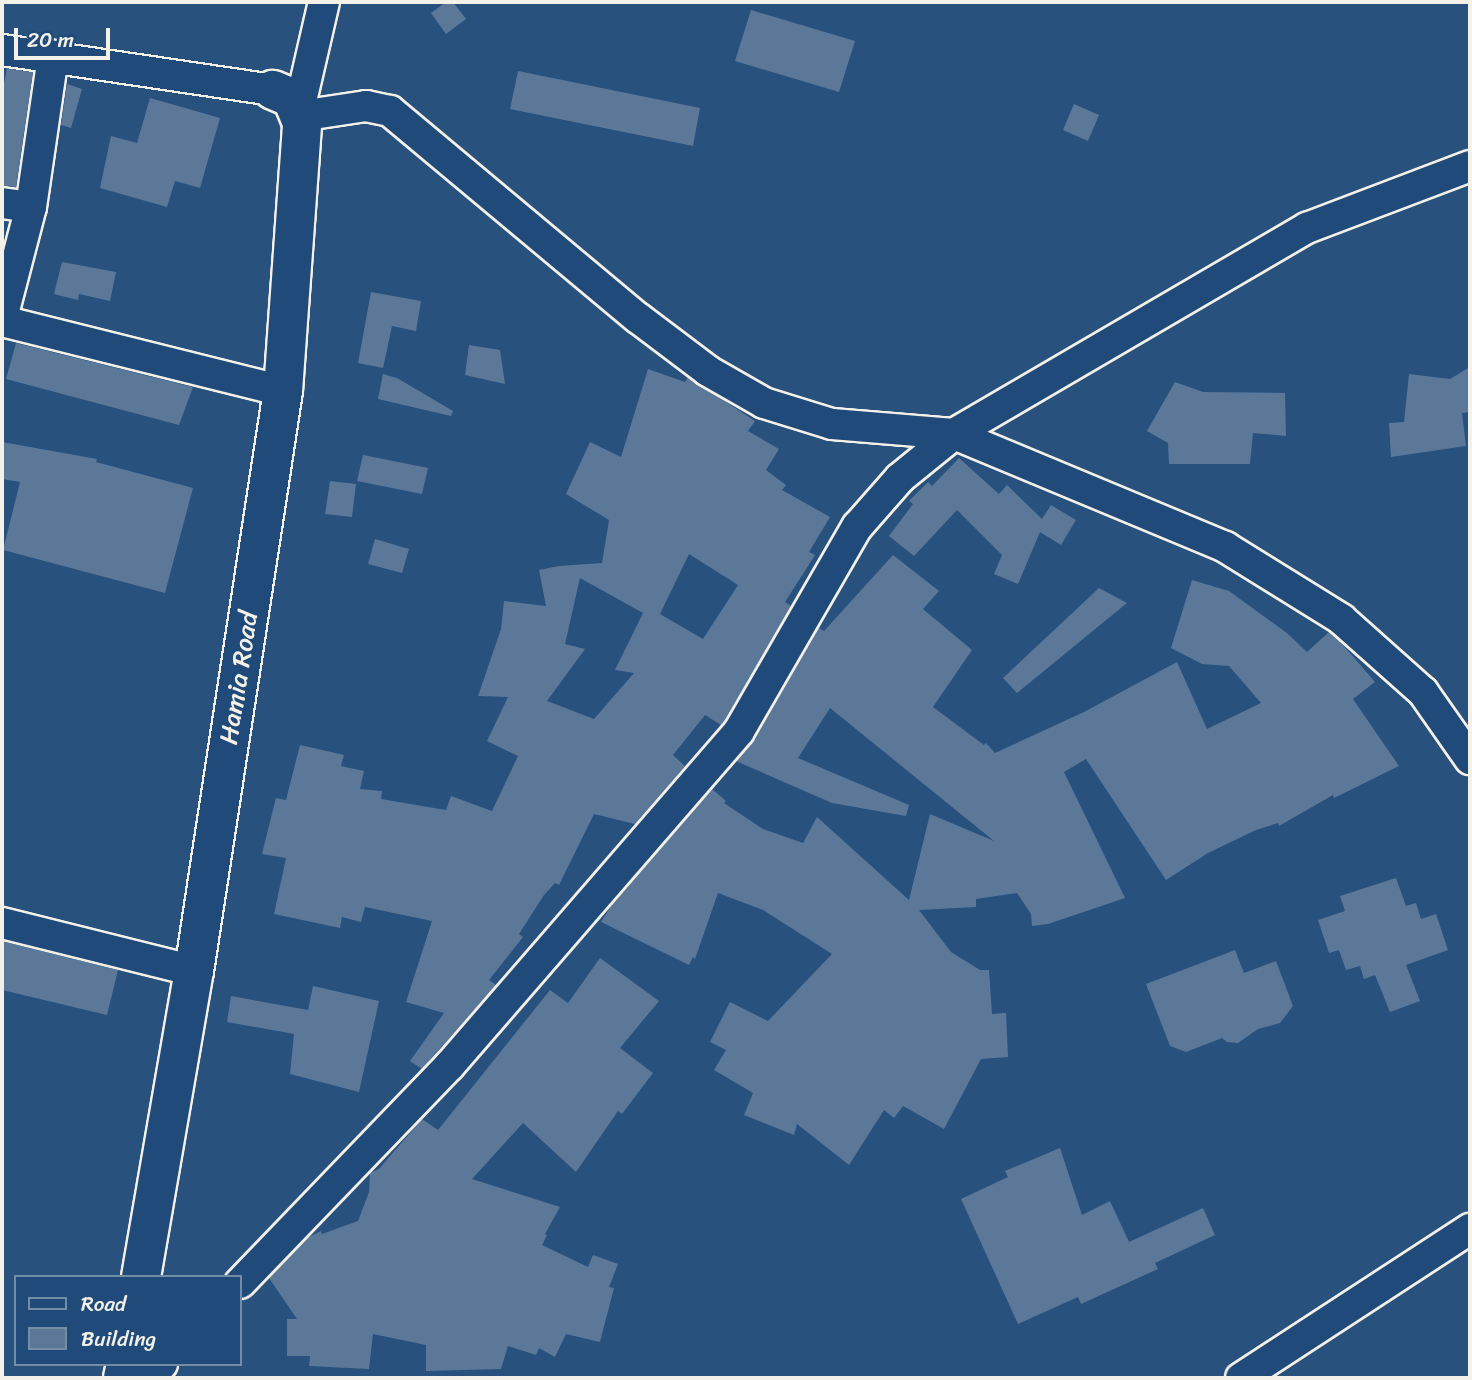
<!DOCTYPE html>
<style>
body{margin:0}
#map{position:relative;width:1472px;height:1380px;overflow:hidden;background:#28517e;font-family:Sriracha,sans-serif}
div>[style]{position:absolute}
.building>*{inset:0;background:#5b7899}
.roads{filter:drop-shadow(2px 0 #f4f1e8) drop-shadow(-2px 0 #f4f1e8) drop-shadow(0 2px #f4f1e8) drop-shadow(0 -2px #f4f1e8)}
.minor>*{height:30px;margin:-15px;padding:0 15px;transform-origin:15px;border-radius:15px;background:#1f4a7a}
.tertiary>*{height:38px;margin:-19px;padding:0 19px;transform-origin:19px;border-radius:19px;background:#1f4a7a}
span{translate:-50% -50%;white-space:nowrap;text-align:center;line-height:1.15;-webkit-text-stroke:5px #1f4a7a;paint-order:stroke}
.street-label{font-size:26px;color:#f4f1e8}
.frame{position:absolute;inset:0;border:4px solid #f4f1e8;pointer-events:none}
.legend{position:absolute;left:14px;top:1275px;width:228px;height:91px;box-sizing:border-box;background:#1f4a7a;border:2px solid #748da6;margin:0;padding:9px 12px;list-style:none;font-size:21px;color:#f4f1e8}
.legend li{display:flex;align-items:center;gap:14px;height:35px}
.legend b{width:35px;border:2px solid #748da6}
.scale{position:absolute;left:14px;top:28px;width:96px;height:32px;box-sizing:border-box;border:4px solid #f4f1e8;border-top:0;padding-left:9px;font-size:21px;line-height:24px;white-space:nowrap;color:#f4f1e8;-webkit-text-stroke:5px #1f4a7a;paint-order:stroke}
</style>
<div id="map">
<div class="building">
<i style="clip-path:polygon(446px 2px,453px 2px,466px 19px,446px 34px,431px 13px)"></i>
<i style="clip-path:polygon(751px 10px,855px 41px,839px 92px,735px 61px)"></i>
<i style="clip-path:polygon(7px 68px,33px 72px,16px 187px,2px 186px,2px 93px)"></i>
<i style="clip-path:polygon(518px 71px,700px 108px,693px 146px,510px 109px)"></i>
<i style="clip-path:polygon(67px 84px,82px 89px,71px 128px,61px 125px)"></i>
<i style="clip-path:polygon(150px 98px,220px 118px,200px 188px,175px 181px,167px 207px,100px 188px,111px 136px,137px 143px)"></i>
<i style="clip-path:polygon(1074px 104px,1099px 115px,1088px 141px,1063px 130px)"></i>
<i style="clip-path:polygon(62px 262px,116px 272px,110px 301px,79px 294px,78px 300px,54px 294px)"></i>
<i style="clip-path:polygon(371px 292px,421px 301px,416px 331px,392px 326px,383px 368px,358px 363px)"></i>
<i style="clip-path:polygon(16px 343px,193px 387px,179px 425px,6px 379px)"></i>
<i style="clip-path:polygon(469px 345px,500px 350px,505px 384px,465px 375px)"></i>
<i style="clip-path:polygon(1470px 367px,1470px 412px,1462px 413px,1466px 446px,1391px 457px,1389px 423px,1404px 422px,1409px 374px,1450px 379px)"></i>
<i style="clip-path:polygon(evenodd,648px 369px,685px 382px,688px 377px,755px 421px,748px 431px,779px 449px,766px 470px,786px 485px,782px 490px,830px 517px,809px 552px,815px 555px,785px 602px,791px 606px,725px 721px,721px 725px,705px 715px,673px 755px,685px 766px,635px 824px,594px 814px,559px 885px,555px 883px,544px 895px,519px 934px,523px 937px,489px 980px,496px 985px,422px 1069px,410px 1061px,444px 1013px,406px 1002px,432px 921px,365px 907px,361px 922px,342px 917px,340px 928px,274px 914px,286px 858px,262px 854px,276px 798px,286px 800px,300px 745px,344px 755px,341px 766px,364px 771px,360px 789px,382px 791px,381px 799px,446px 810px,451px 796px,492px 811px,518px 756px,487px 741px,508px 697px,478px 696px,501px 629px,504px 601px,546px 606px,539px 570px,559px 566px,602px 563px,609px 520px,566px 494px,590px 442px,621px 457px,648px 369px,689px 554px,738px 585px,703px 639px,660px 614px,689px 554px,648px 369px,580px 578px,643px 613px,615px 670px,634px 673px,594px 719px,547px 701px,585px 649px,565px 644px,580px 578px)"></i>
<i style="clip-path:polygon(383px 374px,397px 378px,453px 411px,451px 416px,378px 399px)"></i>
<i style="clip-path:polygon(1175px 382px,1203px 392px,1285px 393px,1286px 436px,1253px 433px,1250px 464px,1169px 464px,1168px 443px,1147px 431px)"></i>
<i style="clip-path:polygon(2px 442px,97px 459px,96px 462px,193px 488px,165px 593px,3px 550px,20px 482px,2px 479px)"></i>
<i style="clip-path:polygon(363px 455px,428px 468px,422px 494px,357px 481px)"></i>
<i style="clip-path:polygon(959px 458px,999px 494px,1007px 485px,1042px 519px,1051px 505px,1076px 520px,1061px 545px,1040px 532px,1018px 584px,994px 574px,1002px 555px,957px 510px,914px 556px,889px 536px,913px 504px,909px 501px,928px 482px,932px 486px)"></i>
<i style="clip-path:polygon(330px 481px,356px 484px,352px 517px,325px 514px)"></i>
<i style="clip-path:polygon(375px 539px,409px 549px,402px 573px,368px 564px)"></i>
<i style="clip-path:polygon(893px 555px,939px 591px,923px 609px,972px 650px,933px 707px,984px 745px,986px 743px,995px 753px,1084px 712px,1177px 662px,1207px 729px,1261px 703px,1229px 666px,1202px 664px,1171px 648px,1192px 580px,1229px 591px,1287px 633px,1307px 652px,1329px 632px,1337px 638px,1375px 682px,1353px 699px,1399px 766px,1334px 798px,1333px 795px,1279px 826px,1278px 823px,1256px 830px,1208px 853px,1166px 880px,1086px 759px,1064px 772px,1125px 898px,1048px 924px,1032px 926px,1031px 914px,1017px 893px,976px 899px,976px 907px,919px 910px,951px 952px,980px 970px,989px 970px,992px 1014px,1006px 1013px,1008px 1057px,981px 1059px,944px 1129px,903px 1106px,894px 1118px,884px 1110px,849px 1165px,797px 1124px,794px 1135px,744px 1115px,753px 1093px,714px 1070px,726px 1050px,710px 1042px,730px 1002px,768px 1021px,832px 954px,763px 910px,718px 893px,695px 959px,693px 957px,689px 965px,601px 922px,611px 906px,712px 789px,726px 801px,724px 803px,763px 829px,803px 843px,817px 817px,909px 900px,930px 814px,994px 841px,830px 708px,798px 758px,909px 805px,906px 816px,832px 803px,736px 761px,754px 740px,819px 628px,824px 631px)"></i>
<i style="clip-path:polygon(1099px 588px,1127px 603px,1017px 693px,1003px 678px)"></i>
<i style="clip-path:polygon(1396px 878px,1406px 906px,1416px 903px,1421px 919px,1436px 914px,1448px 950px,1406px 965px,1420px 1001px,1390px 1012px,1375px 975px,1364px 979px,1360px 966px,1346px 970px,1339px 950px,1329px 953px,1318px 920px,1345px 911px,1340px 896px)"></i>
<i style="clip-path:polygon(2px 941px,118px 970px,107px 1015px,2px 990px)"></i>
<i style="clip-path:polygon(1235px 950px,1244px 973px,1276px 961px,1293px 1006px,1280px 1023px,1258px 1029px,1238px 1043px,1227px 1042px,1222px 1038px,1186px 1052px,1170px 1046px,1146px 984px)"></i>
<i style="clip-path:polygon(600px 958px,659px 1001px,620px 1048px,653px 1073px,622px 1114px,618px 1111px,576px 1172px,523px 1123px,472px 1179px,560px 1207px,545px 1234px,547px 1235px,542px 1245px,588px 1267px,593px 1255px,618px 1264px,609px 1287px,614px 1288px,600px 1342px,566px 1334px,555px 1357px,539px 1348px,536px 1355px,508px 1346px,501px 1369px,426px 1371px,426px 1345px,373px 1334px,369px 1369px,309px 1366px,310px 1356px,287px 1356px,287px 1319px,297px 1319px,269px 1278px,307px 1238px,321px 1231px,322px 1234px,358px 1221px,369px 1192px,370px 1173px,379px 1169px,422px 1119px,438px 1130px,550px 990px,568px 1003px)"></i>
<i style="clip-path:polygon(313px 986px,379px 1001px,359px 1092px,290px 1074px,294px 1034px,227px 1022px,231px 996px,308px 1010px)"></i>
<i style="clip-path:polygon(1060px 1148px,1082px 1215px,1110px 1201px,1129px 1242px,1203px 1208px,1215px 1235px,1155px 1263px,1158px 1269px,1081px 1304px,1078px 1297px,1018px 1324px,961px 1199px,1008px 1177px,1005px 1171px)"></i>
</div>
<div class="roads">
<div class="minor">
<i style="left:2px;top:50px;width:274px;rotate:8.4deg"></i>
<i style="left:299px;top:110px;width:111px;rotate:-77deg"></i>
<i style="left:300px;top:116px;width:67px;rotate:-8.6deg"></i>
<i style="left:366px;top:106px;width:25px;rotate:12deg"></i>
<i style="left:390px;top:111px;width:323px;rotate:39.9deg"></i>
<i style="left:638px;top:318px;width:88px;rotate:37.1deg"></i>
<i style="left:708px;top:371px;width:64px;rotate:29.7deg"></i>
<i style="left:764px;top:403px;width:71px;rotate:17.2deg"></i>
<i style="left:832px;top:424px;width:122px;rotate:4.7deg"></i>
<i style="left:954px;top:434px;width:294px;rotate:22.6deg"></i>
<i style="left:1225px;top:547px;width:137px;rotate:31.8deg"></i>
<i style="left:1341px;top:619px;width:110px;rotate:41.7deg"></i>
<i style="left:1423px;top:692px;width:82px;rotate:55deg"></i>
<i style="left:2px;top:203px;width:29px;rotate:8deg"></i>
<i style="left:2px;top:318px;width:115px;rotate:-75.4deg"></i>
<i style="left:31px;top:207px;width:153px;rotate:-81.7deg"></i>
<i style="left:2px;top:321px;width:290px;rotate:14deg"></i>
<i style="left:2px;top:923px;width:198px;rotate:14deg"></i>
<i style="left:240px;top:1283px;width:301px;rotate:-46.1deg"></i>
<i style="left:449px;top:1066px;width:443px;rotate:-49.1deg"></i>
<i style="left:739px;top:731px;width:236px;rotate:-60deg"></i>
<i style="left:857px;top:527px;width:65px;rotate:-48.7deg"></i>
<i style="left:900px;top:478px;width:70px;rotate:-39.2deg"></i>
<i style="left:954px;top:434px;width:409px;rotate:-30.3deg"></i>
<i style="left:1307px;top:228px;width:174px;rotate:-20.8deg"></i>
<i style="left:149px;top:1378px;width:19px;rotate:-47deg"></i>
<i style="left:1241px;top:1378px;width:273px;rotate:-33.1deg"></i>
</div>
<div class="tertiary">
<i style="left:141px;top:1277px;width:311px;rotate:-80.2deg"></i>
<i style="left:194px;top:971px;width:587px;rotate:-81.28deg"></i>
<i style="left:283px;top:391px;width:269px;rotate:-85.9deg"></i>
<i style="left:302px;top:123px;width:27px;rotate:-112deg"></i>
<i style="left:292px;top:98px;width:21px;rotate:-157deg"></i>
<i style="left:123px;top:1378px;width:14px;rotate:-78deg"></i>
</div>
</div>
<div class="street-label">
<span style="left:239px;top:678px;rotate:-81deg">Hamia Road</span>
</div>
<div class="frame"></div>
<ul class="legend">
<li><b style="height:9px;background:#1f4a7a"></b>Road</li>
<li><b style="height:19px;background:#5b7899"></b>Building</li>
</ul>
<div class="scale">20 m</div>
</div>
